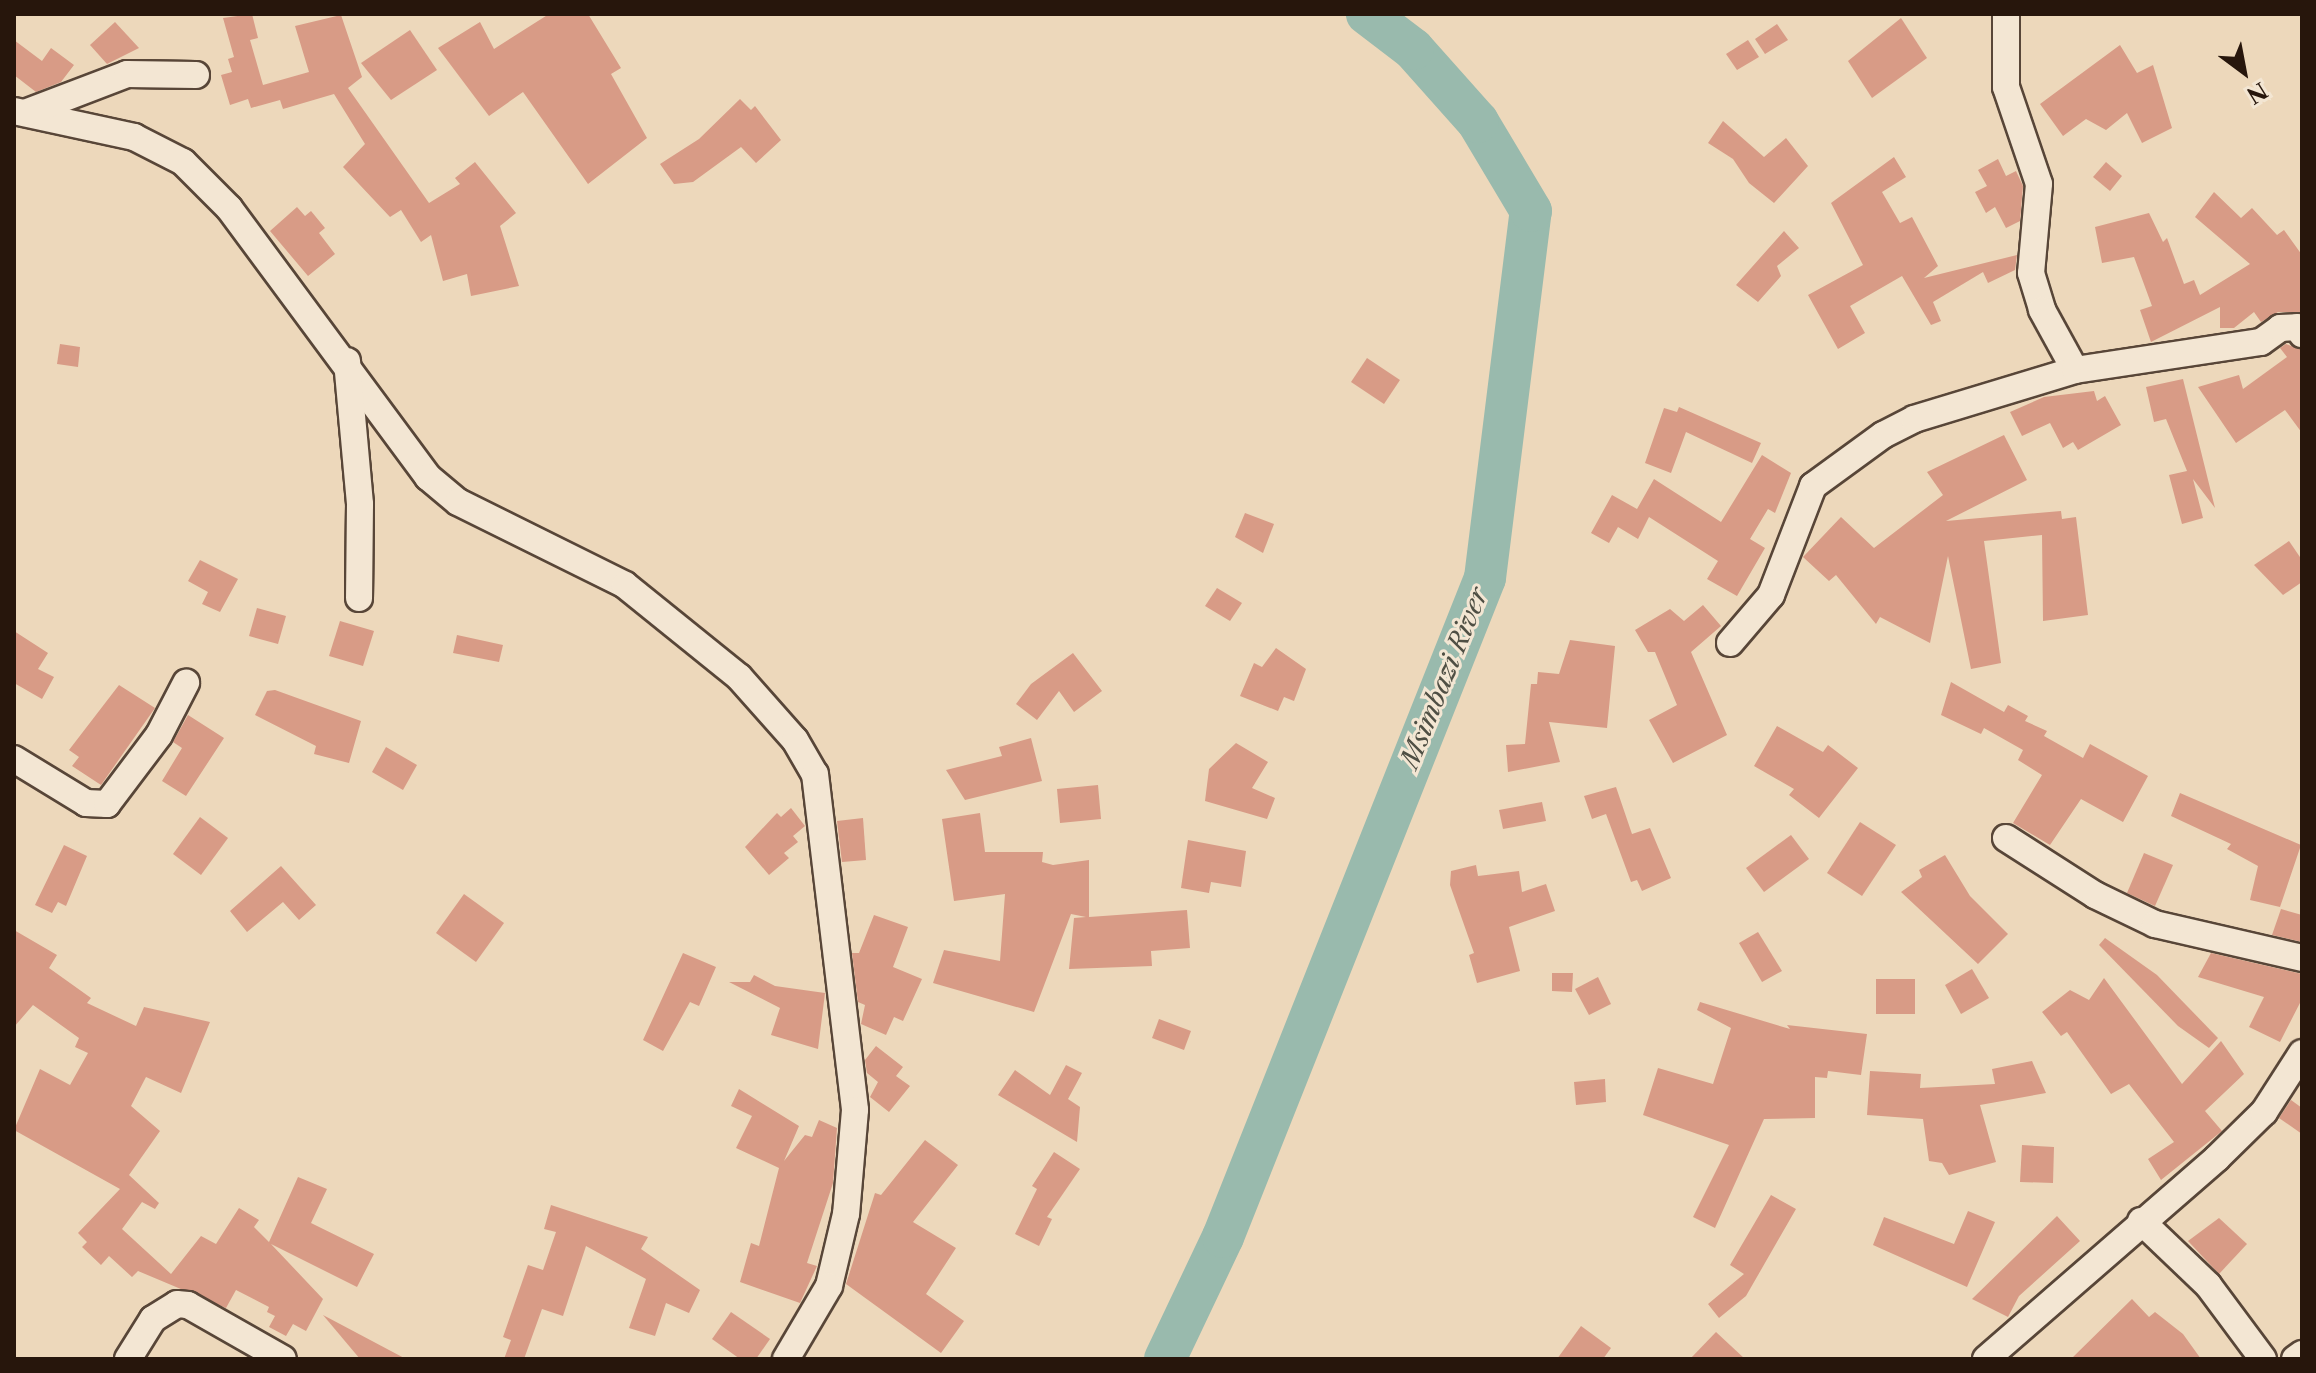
<!DOCTYPE html>
<style>
body{margin:0}
#map{position:relative;width:2316px;height:1373px;overflow:hidden;background:#edd8bb;font-family:"Libre Caslon Text",serif}
div>[style]{position:absolute}
.river>*{height:42px;margin:-21px;padding:0 21px;transform-origin:21px;border-radius:21px;background:#99baad}
.building>*{inset:0;background:#d89b86}
.roads{filter:drop-shadow(2px 0 #584638) drop-shadow(-2px 0 #584638) drop-shadow(0 2px #584638) drop-shadow(0 -2px #584638)}
.minor>*{height:26px;margin:-13px;padding:0 13px;transform-origin:13px;border-radius:13px;background:#f3e6d3}
span{translate:-50% -50%;white-space:nowrap;text-align:center;line-height:1.15;-webkit-text-stroke:6px #f3e6d3;paint-order:stroke}
.water-label{font-size:26px;color:#4f4f44;font-style:italic}
.frame{position:absolute;inset:0;border:16px solid #27160c;pointer-events:none}
.north{position:absolute;left:2204px;top:32px;width:80px;height:80px;-webkit-text-stroke:6px #f3e6d3;paint-order:stroke;rotate:148deg;font-size:22px;font-weight:700;line-height:32px;text-align:center;color:#27160c}
.north::after{content:'';display:block;margin:auto;width:28px;height:36px;background:#27160c;clip-path:polygon(50% 0,100% 100%,50% 72%,0 100%)}
</style>
<div id="map">
<div class="river">
<i style="left:1165px;top:1359px;width:135px;rotate:-64.6deg"></i>
<i style="left:1223px;top:1237px;width:709px;rotate:-68.32deg"></i>
<i style="left:1485px;top:578px;width:370px;rotate:-82.9deg"></i>
<i style="left:1531px;top:211px;width:104px;rotate:-120.8deg"></i>
<i style="left:1478px;top:122px;width:98px;rotate:-131.7deg"></i>
<i style="left:1413px;top:49px;width:58px;rotate:-142.7deg"></i>
</div>
<div class="building">
<i style="clip-path:polygon(252px 14px,258px 38px,250px 40px,263px 85px,309px 72px,295px 26px,341px 15px,362px 77px,348px 88px,429px 203px,460px 184px,455px 178px,475px 162px,516px 213px,500px 226px,519px 286px,471px 296px,467px 274px,443px 281px,431px 235px,421px 242px,401px 210px,390px 217px,343px 167px,365px 144px,334px 94px,283px 109px,280px 100px,251px 108px,248px 99px,230px 105px,221px 75px,232px 72px,228px 59px,234px 57px,223px 18px)"></i>
<i style="clip-path:polygon(549px 14px,588px 14px,621px 68px,611px 74px,647px 138px,588px 184px,523px 92px,489px 116px,438px 48px,480px 22px,494px 49px)"></i>
<i style="clip-path:polygon(1901px 18px,1927px 58px,1872px 98px,1848px 61px)"></i>
<i style="clip-path:polygon(115px 22px,139px 48px,107px 64px,90px 45px)"></i>
<i style="clip-path:polygon(1777px 24px,1788px 40px,1765px 54px,1755px 39px)"></i>
<i style="clip-path:polygon(410px 30px,437px 70px,391px 100px,361px 63px)"></i>
<i style="clip-path:polygon(14px 40px,42px 61px,51px 48px,74px 65px,61px 82px,36px 92px,14px 75px)"></i>
<i style="clip-path:polygon(1748px 40px,1759px 57px,1737px 70px,1726px 54px)"></i>
<i style="clip-path:polygon(2120px 45px,2137px 73px,2153px 65px,2172px 128px,2142px 143px,2127px 113px,2106px 130px,2086px 119px,2063px 136px,2040px 104px)"></i>
<i style="clip-path:polygon(740px 99px,751px 110px,755px 106px,781px 140px,756px 163px,741px 147px,693px 182px,674px 184px,660px 164px,699px 139px)"></i>
<i style="clip-path:polygon(1723px 121px,1764px 157px,1786px 138px,1808px 166px,1774px 203px,1749px 183px,1733px 159px,1708px 143px)"></i>
<i style="clip-path:polygon(1894px 157px,1906px 177px,1882px 192px,1900px 223px,1912px 217px,1938px 266px,1924px 278px,2017px 255px,2015px 270px,1988px 283px,1983px 272px,1933px 302px,1941px 321px,1931px 325px,1902px 276px,1850px 306px,1865px 333px,1838px 349px,1808px 295px,1863px 265px,1831px 203px)"></i>
<i style="clip-path:polygon(1998px 159px,2006px 176px,2016px 171px,2023px 186px,2020px 221px,2006px 228px,1995px 207px,1986px 213px,1975px 192px,1987px 186px,1978px 170px)"></i>
<i style="clip-path:polygon(2106px 162px,2122px 176px,2110px 191px,2093px 177px)"></i>
<i style="clip-path:polygon(2214px 192px,2241px 218px,2252px 208px,2277px 235px,2284px 230px,2302px 255px,2302px 312px,2278px 312px,2261px 322px,2254px 312px,2234px 328px,2220px 328px,2220px 307px,2151px 342px,2140px 310px,2152px 306px,2134px 257px,2102px 263px,2095px 227px,2149px 213px,2163px 242px,2167px 238px,2184px 284px,2194px 280px,2200px 295px,2250px 264px,2195px 217px)"></i>
<i style="clip-path:polygon(297px 207px,305px 216px,311px 211px,325px 228px,319px 233px,335px 254px,308px 276px,270px 231px)"></i>
<i style="clip-path:polygon(1784px 231px,1799px 248px,1777px 266px,1781px 276px,1758px 302px,1736px 285px)"></i>
<i style="clip-path:polygon(60px 344px,80px 347px,78px 367px,57px 364px)"></i>
<i style="clip-path:polygon(2286px 344px,2302px 350px,2302px 433px,2285px 410px,2236px 443px,2198px 387px,2239px 375px,2243px 389px,2287px 357px,2280px 348px)"></i>
<i style="clip-path:polygon(1367px 358px,1400px 380px,1384px 404px,1351px 382px)"></i>
<i style="clip-path:polygon(2183px 379px,2215px 508px,2193px 479px,2203px 518px,2182px 524px,2169px 475px,2187px 471px,2166px 419px,2154px 422px,2146px 387px)"></i>
<i style="clip-path:polygon(2094px 391px,2097px 401px,2105px 396px,2121px 425px,2078px 450px,2073px 442px,2063px 448px,2050px 423px,2022px 436px,2010px 412px,2044px 397px)"></i>
<i style="clip-path:polygon(1679px 407px,1761px 443px,1752px 463px,1686px 432px,1671px 473px,1645px 463px,1664px 408px,1677px 412px)"></i>
<i style="clip-path:polygon(2004px 435px,2027px 480px,1946px 521px,2061px 511px,2062px 519px,2076px 517px,2088px 615px,2043px 621px,2042px 535px,1984px 541px,2001px 663px,1971px 669px,1948px 556px,1930px 643px,1880px 617px,1876px 624px,1836px 575px,1829px 581px,1803px 557px,1841px 517px,1874px 548px,1943px 495px,1927px 472px)"></i>
<i style="clip-path:polygon(1762px 455px,1791px 473px,1775px 513px,1768px 509px,1750px 539px,1765px 548px,1737px 596px,1707px 579px,1718px 561px,1649px 517px,1638px 539px,1618px 527px,1609px 543px,1591px 533px,1612px 495px,1637px 509px,1654px 479px,1721px 522px)"></i>
<i style="clip-path:polygon(1245px 513px,1274px 524px,1263px 553px,1235px 537px)"></i>
<i style="clip-path:polygon(2289px 541px,2302px 560px,2302px 582px,2283px 595px,2254px 565px)"></i>
<i style="clip-path:polygon(200px 560px,238px 579px,220px 612px,202px 604px,208px 592px,188px 581px)"></i>
<i style="clip-path:polygon(1217px 588px,1242px 603px,1230px 621px,1205px 606px)"></i>
<i style="clip-path:polygon(1703px 605px,1721px 626px,1691px 652px,1727px 735px,1673px 763px,1649px 720px,1677px 705px,1655px 652px,1648px 652px,1635px 630px,1670px 609px,1684px 621px)"></i>
<i style="clip-path:polygon(257px 608px,286px 616px,278px 644px,249px 636px)"></i>
<i style="clip-path:polygon(340px 621px,374px 631px,363px 666px,329px 656px)"></i>
<i style="clip-path:polygon(14px 631px,48px 653px,38px 669px,54px 677px,42px 699px,14px 683px)"></i>
<i style="clip-path:polygon(457px 635px,503px 645px,499px 662px,453px 653px)"></i>
<i style="clip-path:polygon(1570px 640px,1615px 646px,1607px 728px,1549px 722px,1560px 762px,1508px 772px,1506px 745px,1525px 744px,1531px 684px,1537px 684px,1538px 672px,1559px 674px)"></i>
<i style="clip-path:polygon(1276px 648px,1306px 669px,1294px 701px,1284px 697px,1278px 711px,1240px 696px,1254px 663px,1262px 667px)"></i>
<i style="clip-path:polygon(1073px 653px,1102px 691px,1074px 712px,1059px 691px,1037px 720px,1016px 704px,1031px 684px)"></i>
<i style="clip-path:polygon(1951px 682px,2004px 712px,2008px 705px,2028px 716px,2025px 721px,2047px 731px,2044px 736px,2083px 758px,2090px 744px,2148px 776px,2123px 822px,2081px 799px,2050px 845px,2013px 823px,2042px 775px,2018px 760px,2023px 750px,1984px 728px,1981px 734px,1941px 715px)"></i>
<i style="clip-path:polygon(119px 685px,155px 708px,101px 785px,72px 766px,79px 757px,69px 750px)"></i>
<i style="clip-path:polygon(275px 690px,361px 721px,349px 763px,314px 754px,316px 746px,255px 715px,267px 691px)"></i>
<i style="clip-path:polygon(188px 715px,224px 738px,186px 796px,162px 781px,182px 748px,173px 742px)"></i>
<i style="clip-path:polygon(1777px 726px,1823px 752px,1828px 745px,1858px 768px,1819px 818px,1789px 795px,1794px 789px,1754px 766px)"></i>
<i style="clip-path:polygon(1031px 738px,1042px 781px,965px 800px,946px 770px,1002px 756px,999px 747px)"></i>
<i style="clip-path:polygon(1236px 743px,1268px 762px,1252px 788px,1275px 798px,1267px 819px,1205px 801px,1209px 769px)"></i>
<i style="clip-path:polygon(386px 747px,417px 765px,403px 790px,372px 772px)"></i>
<i style="clip-path:polygon(1098px 785px,1101px 819px,1060px 823px,1057px 789px)"></i>
<i style="clip-path:polygon(1616px 787px,1632px 834px,1650px 828px,1671px 878px,1642px 891px,1637px 880px,1631px 882px,1606px 814px,1592px 819px,1584px 796px)"></i>
<i style="clip-path:polygon(2180px 793px,2301px 845px,2280px 907px,2250px 900px,2258px 866px,2227px 849px,2231px 844px,2171px 816px)"></i>
<i style="clip-path:polygon(1542px 802px,1546px 821px,1503px 829px,1499px 810px)"></i>
<i style="clip-path:polygon(791px 808px,805px 826px,793px 836px,798px 842px,784px 853px,789px 858px,769px 875px,745px 847px,777px 813px,781px 817px)"></i>
<i style="clip-path:polygon(980px 813px,985px 852px,1043px 852px,1042px 862px,1053px 865px,1089px 860px,1089px 917px,1187px 910px,1190px 948px,1151px 951px,1152px 966px,1069px 969px,1074px 918px,1086px 917px,1071px 914px,1034px 1012px,933px 983px,944px 950px,1000px 961px,1005px 894px,954px 901px,942px 819px)"></i>
<i style="clip-path:polygon(200px 817px,228px 838px,201px 875px,173px 854px)"></i>
<i style="clip-path:polygon(863px 818px,866px 860px,842px 862px,837px 821px)"></i>
<i style="clip-path:polygon(1860px 822px,1896px 845px,1862px 896px,1827px 873px)"></i>
<i style="clip-path:polygon(1791px 835px,1809px 859px,1764px 892px,1746px 868px)"></i>
<i style="clip-path:polygon(1188px 840px,1246px 851px,1241px 887px,1211px 882px,1209px 893px,1181px 888px)"></i>
<i style="clip-path:polygon(64px 845px,87px 856px,66px 906px,58px 902px,52px 913px,35px 905px)"></i>
<i style="clip-path:polygon(2144px 853px,2173px 865px,2155px 906px,2127px 893px)"></i>
<i style="clip-path:polygon(1945px 855px,1970px 896px,2008px 934px,1978px 964px,1901px 892px,1922px 877px,1919px 870px)"></i>
<i style="clip-path:polygon(1476px 865px,1478px 876px,1519px 871px,1522px 892px,1546px 884px,1555px 911px,1509px 927px,1520px 971px,1477px 983px,1469px 955px,1474px 953px,1450px 885px,1451px 871px)"></i>
<i style="clip-path:polygon(281px 866px,316px 905px,299px 920px,283px 902px,247px 932px,230px 911px)"></i>
<i style="clip-path:polygon(464px 894px,504px 923px,476px 962px,436px 933px)"></i>
<i style="clip-path:polygon(2281px 909px,2302px 915px,2302px 942px,2272px 935px)"></i>
<i style="clip-path:polygon(874px 915px,908px 927px,893px 967px,922px 979px,903px 1021px,894px 1017px,886px 1035px,861px 1024px,865px 1005px,858px 1002px,852px 953px,859px 953px)"></i>
<i style="clip-path:polygon(14px 930px,57px 955px,49px 968px,91px 998px,87px 1003px,136px 1026px,144px 1007px,210px 1022px,181px 1093px,146px 1077px,131px 1106px,160px 1131px,129px 1175px,159px 1203px,155px 1209px,142px 1202px,122px 1229px,171px 1274px,201px 1236px,216px 1244px,239px 1208px,259px 1220px,254px 1227px,269px 1242px,298px 1177px,327px 1189px,311px 1223px,374px 1254px,357px 1287px,271px 1244px,323px 1299px,306px 1331px,293px 1324px,286px 1336px,269px 1327px,275px 1316px,267px 1312px,269px 1307px,236px 1290px,226px 1308px,138px 1271px,132px 1277px,109px 1256px,101px 1265px,82px 1247px,87px 1242px,78px 1233px,120px 1189px,14px 1130px,40px 1069px,70px 1085px,88px 1053px,75px 1047px,79px 1038px,33px 1005px,14px 1027px)"></i>
<i style="clip-path:polygon(1758px 932px,1782px 971px,1762px 982px,1739px 943px)"></i>
<i style="clip-path:polygon(2105px 938px,2157px 975px,2218px 1038px,2209px 1048px,2178px 1026px,2099px 945px)"></i>
<i style="clip-path:polygon(683px 953px,716px 967px,699px 1006px,690px 1002px,663px 1051px,643px 1040px)"></i>
<i style="clip-path:polygon(2211px 953px,2302px 974px,2302px 999px,2280px 1042px,2249px 1027px,2264px 997px,2198px 977px)"></i>
<i style="clip-path:polygon(1972px 969px,1989px 998px,1961px 1014px,1945px 985px)"></i>
<i style="clip-path:polygon(1552px 973px,1573px 973px,1572px 992px,1552px 991px)"></i>
<i style="clip-path:polygon(754px 975px,775px 986px,825px 993px,818px 1049px,771px 1035px,780px 1008px,729px 982px,750px 982px)"></i>
<i style="clip-path:polygon(1598px 977px,1611px 1004px,1589px 1015px,1575px 989px)"></i>
<i style="clip-path:polygon(2104px 978px,2182px 1084px,2221px 1041px,2244px 1074px,2205px 1111px,2222px 1131px,2161px 1180px,2148px 1159px,2174px 1142px,2129px 1084px,2111px 1094px,2067px 1032px,2061px 1036px,2042px 1012px,2070px 990px,2089px 1000px)"></i>
<i style="clip-path:polygon(1876px 979px,1915px 979px,1915px 1014px,1876px 1014px)"></i>
<i style="clip-path:polygon(1700px 1002px,1790px 1029px,1787px 1025px,1867px 1034px,1861px 1075px,1828px 1071px,1827px 1078px,1815px 1077px,1815px 1118px,1764px 1119px,1715px 1228px,1693px 1217px,1729px 1145px,1643px 1115px,1658px 1068px,1713px 1084px,1731px 1028px,1697px 1010px)"></i>
<i style="clip-path:polygon(1159px 1019px,1191px 1031px,1184px 1050px,1152px 1038px)"></i>
<i style="clip-path:polygon(876px 1046px,903px 1067px,896px 1076px,910px 1086px,889px 1112px,870px 1097px,878px 1082px,867px 1073px,865px 1060px)"></i>
<i style="clip-path:polygon(2032px 1061px,2046px 1093px,1980px 1105px,1996px 1162px,1949px 1175px,1942px 1163px,1929px 1161px,1923px 1119px,1867px 1115px,1870px 1071px,1921px 1074px,1920px 1088px,1995px 1084px,1992px 1069px)"></i>
<i style="clip-path:polygon(1066px 1065px,1082px 1073px,1068px 1099px,1080px 1107px,1077px 1142px,998px 1095px,1015px 1070px,1050px 1095px)"></i>
<i style="clip-path:polygon(1605px 1079px,1606px 1102px,1576px 1105px,1574px 1082px)"></i>
<i style="clip-path:polygon(739px 1089px,799px 1126px,784px 1161px,805px 1135px,812px 1137px,819px 1120px,837px 1128px,833px 1183px,807px 1263px,817px 1266px,800px 1303px,740px 1282px,751px 1243px,759px 1246px,779px 1168px,736px 1148px,752px 1116px,731px 1106px)"></i>
<i style="clip-path:polygon(2291px 1100px,2302px 1108px,2302px 1134px,2279px 1118px)"></i>
<i style="clip-path:polygon(925px 1140px,958px 1165px,913px 1222px,956px 1248px,926px 1294px,964px 1321px,941px 1353px,846px 1284px,875px 1193px,881px 1195px)"></i>
<i style="clip-path:polygon(2022px 1145px,2054px 1147px,2053px 1183px,2020px 1182px)"></i>
<i style="clip-path:polygon(1054px 1152px,1080px 1169px,1047px 1217px,1052px 1219px,1039px 1246px,1015px 1234px,1037px 1189px,1032px 1186px)"></i>
<i style="clip-path:polygon(1771px 1195px,1796px 1209px,1746px 1296px,1719px 1318px,1708px 1304px,1744px 1274px,1730px 1265px)"></i>
<i style="clip-path:polygon(551px 1205px,648px 1237px,641px 1249px,700px 1290px,689px 1313px,666px 1303px,655px 1336px,629px 1328px,646px 1279px,586px 1246px,563px 1316px,542px 1309px,524px 1359px,504px 1359px,511px 1340px,503px 1337px,528px 1265px,543px 1270px,556px 1232px,544px 1229px)"></i>
<i style="clip-path:polygon(1968px 1211px,1995px 1222px,1967px 1287px,1873px 1245px,1884px 1217px,1954px 1244px)"></i>
<i style="clip-path:polygon(2057px 1216px,2080px 1241px,2019px 1296px,2008px 1317px,1972px 1299px)"></i>
<i style="clip-path:polygon(2219px 1218px,2247px 1244px,2219px 1274px,2188px 1241px)"></i>
<i style="clip-path:polygon(2132px 1299px,2149px 1317px,2155px 1312px,2183px 1334px,2201px 1359px,2071px 1359px)"></i>
<i style="clip-path:polygon(731px 1312px,770px 1339px,756px 1359px,740px 1359px,712px 1339px)"></i>
<i style="clip-path:polygon(323px 1315px,406px 1359px,360px 1359px)"></i>
<i style="clip-path:polygon(1581px 1326px,1611px 1348px,1603px 1359px,1557px 1359px)"></i>
<i style="clip-path:polygon(1716px 1332px,1745px 1359px,1690px 1359px)"></i>
</div>
<div class="roads">
<div class="minor">
<i style="left:2006px;top:14px;width:73px;rotate:90deg"></i>
<i style="left:2006px;top:87px;width:102px;rotate:71.2deg"></i>
<i style="left:2039px;top:184px;width:89px;rotate:95.1deg"></i>
<i style="left:2031px;top:273px;width:39px;rotate:73deg"></i>
<i style="left:2042px;top:310px;width:68px;rotate:61.2deg"></i>
<i style="left:14px;top:111px;width:123px;rotate:12.2deg"></i>
<i style="left:134px;top:137px;width:55px;rotate:27deg"></i>
<i style="left:183px;top:162px;width:65px;rotate:45deg"></i>
<i style="left:229px;top:208px;width:335px;rotate:53.5deg"></i>
<i style="left:428px;top:477px;width:39px;rotate:40deg"></i>
<i style="left:458px;top:502px;width:186px;rotate:26.4deg"></i>
<i style="left:625px;top:585px;width:146px;rotate:38.9deg"></i>
<i style="left:739px;top:677px;width:84px;rotate:48.4deg"></i>
<i style="left:795px;top:740px;width:39px;rotate:60deg"></i>
<i style="left:815px;top:774px;width:338px;rotate:83.2deg"></i>
<i style="left:855px;top:1110px;width:104px;rotate:94.9deg"></i>
<i style="left:846px;top:1214px;width:74px;rotate:103.3deg"></i>
<i style="left:829px;top:1286px;width:85px;rotate:120.5deg"></i>
<i style="left:25px;top:113px;width:109px;rotate:-20.9deg"></i>
<i style="left:127px;top:74px;width:69px;rotate:0.8deg"></i>
<i style="left:347px;top:361px;width:144px;rotate:84.8deg"></i>
<i style="left:360px;top:504px;width:94px;rotate:90.6deg"></i>
<i style="left:1730px;top:643px;width:63px;rotate:-49.5deg"></i>
<i style="left:1771px;top:595px;width:117px;rotate:-68.9deg"></i>
<i style="left:1813px;top:486px;width:87px;rotate:-36.1deg"></i>
<i style="left:1883px;top:435px;width:35px;rotate:-27deg"></i>
<i style="left:1914px;top:419px;width:168px;rotate:-16.9deg"></i>
<i style="left:2075px;top:370px;width:188px;rotate:-8.6deg"></i>
<i style="left:2261px;top:342px;width:24px;rotate:-36deg"></i>
<i style="left:2280px;top:328px;width:17px;rotate:-3deg"></i>
<i style="left:2297px;top:327px;width:9px;rotate:54deg"></i>
<i style="left:14px;top:759px;width:84px;rotate:31.4deg"></i>
<i style="left:86px;top:803px;width:21px;rotate:3deg"></i>
<i style="left:107px;top:804px;width:86px;rotate:-53deg"></i>
<i style="left:159px;top:735px;width:59px;rotate:-62.6deg"></i>
<i style="left:2006px;top:838px;width:106px;rotate:32.6deg"></i>
<i style="left:2095px;top:895px;width:67px;rotate:25.8deg"></i>
<i style="left:2155px;top:924px;width:151px;rotate:13deg"></i>
<i style="left:2141px;top:1221px;width:93px;rotate:43.7deg"></i>
<i style="left:2208px;top:1285px;width:92px;rotate:53.4deg"></i>
<i style="left:128px;top:1359px;width:47px;rotate:-58deg"></i>
<i style="left:153px;top:1319px;width:28px;rotate:-32deg"></i>
<i style="left:177px;top:1304px;width:11px;rotate:5deg"></i>
<i style="left:188px;top:1305px;width:109px;rotate:29.6deg"></i>
<i style="left:1986px;top:1359px;width:306px;rotate:-41deg"></i>
<i style="left:2217px;top:1158px;width:66px;rotate:-44.4deg"></i>
<i style="left:2264px;top:1112px;width:70px;rotate:-57.2deg"></i>
<i style="left:2295px;top:1359px;width:9px;rotate:-36deg"></i>
</div>
</div>
<div class="water-label">
<span style="left:1445px;top:678px;rotate:-68deg">Msimbazi River</span>
</div>
<div class="frame"></div>
<div class="north">N</div>
</div>
